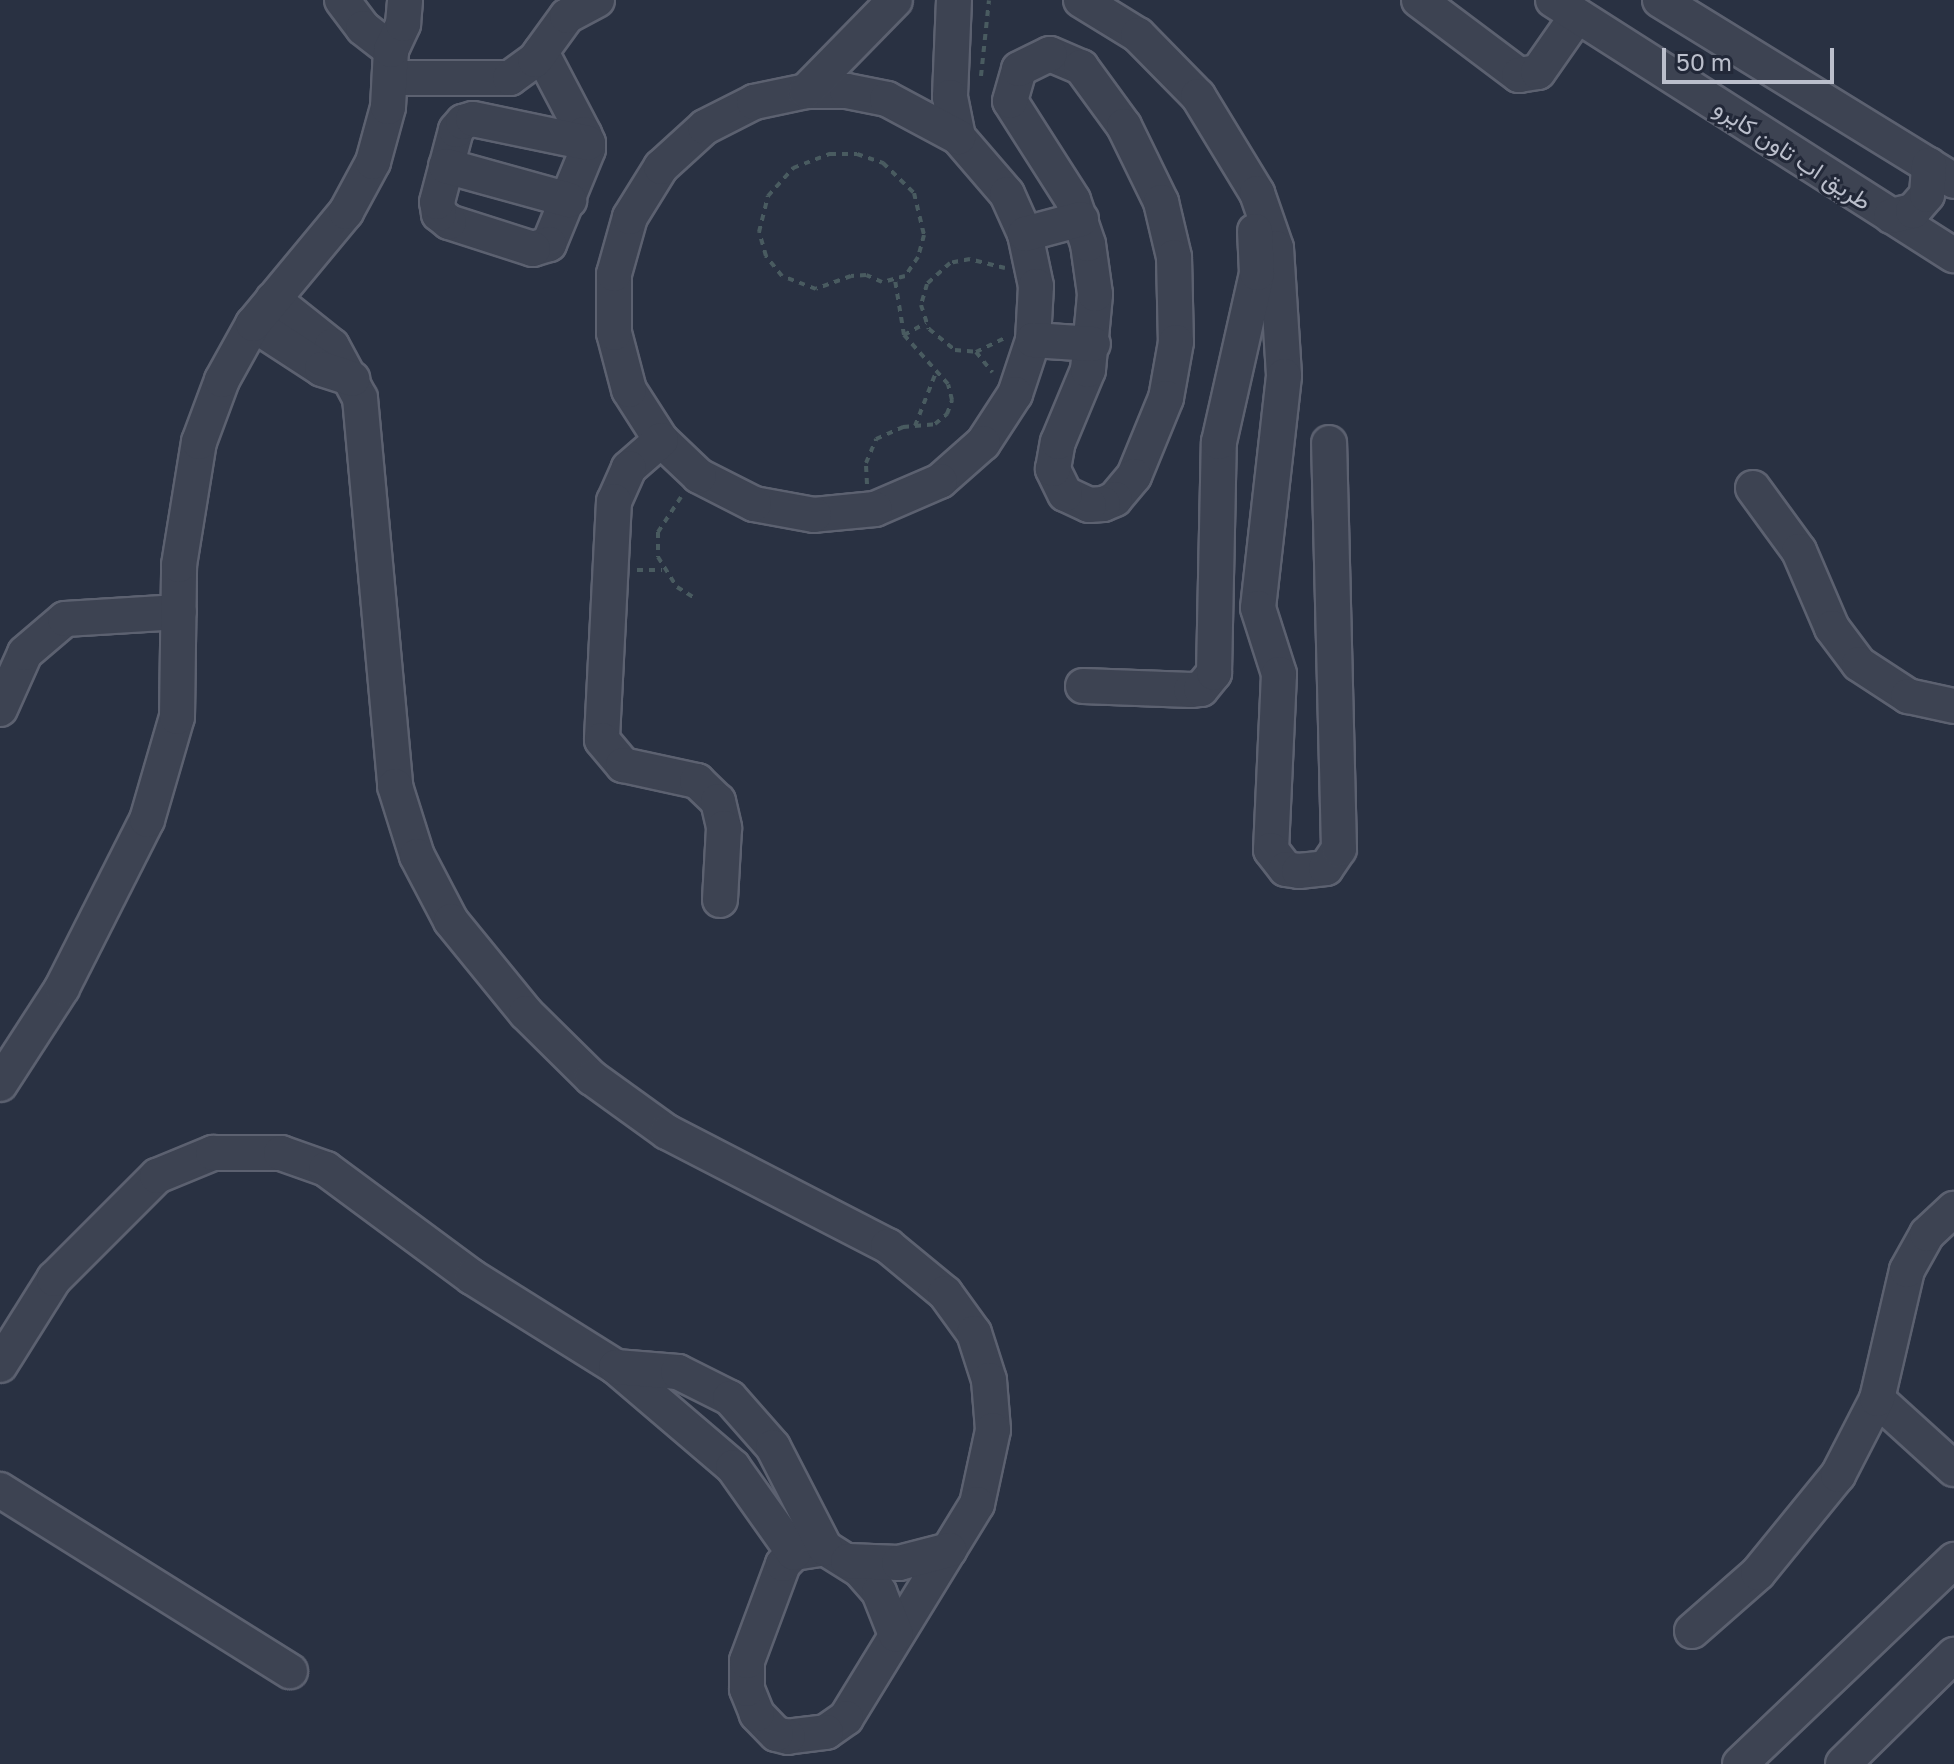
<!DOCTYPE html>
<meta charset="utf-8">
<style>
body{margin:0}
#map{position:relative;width:1954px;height:1764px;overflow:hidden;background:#293142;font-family:"Golos Text",Vazirmatn,sans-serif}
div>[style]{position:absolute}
.path>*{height:4px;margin-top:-2px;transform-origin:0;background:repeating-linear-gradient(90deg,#495b60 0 6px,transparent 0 12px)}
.roads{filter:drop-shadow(2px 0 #5c6170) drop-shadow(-2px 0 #5c6170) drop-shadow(0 2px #5c6170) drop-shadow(0 -2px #5c6170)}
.minor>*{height:34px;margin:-17px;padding:0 17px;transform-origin:17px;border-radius:17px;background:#3d4352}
span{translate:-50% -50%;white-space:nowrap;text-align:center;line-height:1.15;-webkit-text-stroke:6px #222838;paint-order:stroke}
.street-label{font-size:24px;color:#bbbfcc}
.scale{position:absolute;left:1662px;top:48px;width:172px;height:36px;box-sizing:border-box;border:4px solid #bbbfcc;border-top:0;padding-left:10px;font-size:24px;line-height:28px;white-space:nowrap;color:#bbbfcc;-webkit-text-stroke:6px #222838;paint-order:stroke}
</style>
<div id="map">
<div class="path">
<i style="left:981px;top:76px;width:76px;rotate:-84deg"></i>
<i style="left:830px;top:154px;width:27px"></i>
<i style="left:857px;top:154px;width:28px;rotate:19deg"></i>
<i style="left:883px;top:163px;width:43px;rotate:44.1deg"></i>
<i style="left:914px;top:193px;width:43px;rotate:76.6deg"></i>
<i style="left:924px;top:235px;width:23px;rotate:105deg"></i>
<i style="left:918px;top:257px;width:23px;rotate:124deg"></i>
<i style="left:905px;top:276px;width:24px;rotate:165deg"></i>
<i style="left:882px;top:282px;width:17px;rotate:-156deg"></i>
<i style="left:866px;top:275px;width:15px;rotate:176deg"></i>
<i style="left:851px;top:276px;width:37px;rotate:160deg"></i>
<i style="left:816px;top:289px;width:36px;rotate:-159deg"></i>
<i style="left:782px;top:276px;width:26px;rotate:-129deg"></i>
<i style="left:766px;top:256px;width:25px;rotate:-106deg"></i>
<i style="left:759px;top:232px;width:37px;rotate:-76deg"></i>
<i style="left:768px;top:196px;width:38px;rotate:-48deg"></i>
<i style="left:793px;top:168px;width:40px;rotate:-21deg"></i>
<i style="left:1005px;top:268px;width:36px;rotate:-166deg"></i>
<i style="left:970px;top:259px;width:20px;rotate:169deg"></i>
<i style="left:950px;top:263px;width:31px;rotate:138deg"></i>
<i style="left:927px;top:284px;width:22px;rotate:106deg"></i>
<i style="left:921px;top:305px;width:25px;rotate:72deg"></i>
<i style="left:929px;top:329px;width:33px;rotate:39deg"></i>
<i style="left:955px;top:350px;width:21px;rotate:5deg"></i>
<i style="left:976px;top:352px;width:32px;rotate:-26deg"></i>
<i style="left:904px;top:335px;width:25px;rotate:-29deg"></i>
<i style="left:976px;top:352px;width:26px;rotate:51deg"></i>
<i style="left:915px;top:426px;width:58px;rotate:-68.7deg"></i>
<i style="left:867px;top:484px;width:21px;rotate:-93deg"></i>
<i style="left:866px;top:463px;width:26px;rotate:-67deg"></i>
<i style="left:876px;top:439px;width:30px;rotate:-24deg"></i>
<i style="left:903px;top:427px;width:32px;rotate:-5deg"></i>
<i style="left:935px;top:424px;width:16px;rotate:-40deg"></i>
<i style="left:947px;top:414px;width:15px;rotate:-70deg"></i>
<i style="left:952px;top:400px;width:16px;rotate:-104deg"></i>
<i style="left:948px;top:384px;width:66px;rotate:-131.9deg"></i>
<i style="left:904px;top:335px;width:56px;rotate:-99.3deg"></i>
<i style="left:681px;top:497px;width:42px;rotate:123.3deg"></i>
<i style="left:658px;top:532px;width:25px;rotate:90deg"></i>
<i style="left:658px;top:557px;width:36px;rotate:58deg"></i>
<i style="left:677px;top:587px;width:22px;rotate:32deg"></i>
<i style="left:637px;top:570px;width:25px"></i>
</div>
<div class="roads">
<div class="minor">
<i style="left:342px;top:0;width:35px;rotate:53deg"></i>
<i style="left:363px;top:28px;width:36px;rotate:38deg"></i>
<i style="left:954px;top:0;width:97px;rotate:92.4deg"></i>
<i style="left:950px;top:97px;width:41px;rotate:78.7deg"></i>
<i style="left:958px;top:137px;width:75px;rotate:49.3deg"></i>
<i style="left:1007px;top:194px;width:44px;rotate:65.8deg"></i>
<i style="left:1025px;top:234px;width:53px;rotate:78.1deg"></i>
<i style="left:1036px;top:286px;width:54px;rotate:93.2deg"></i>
<i style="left:1033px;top:340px;width:57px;rotate:108.4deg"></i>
<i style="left:1015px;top:394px;width:59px;rotate:123.1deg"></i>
<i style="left:983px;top:443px;width:57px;rotate:138.5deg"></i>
<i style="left:940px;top:481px;width:71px;rotate:156.7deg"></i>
<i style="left:875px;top:509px;width:61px;rotate:174.4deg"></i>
<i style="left:814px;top:515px;width:61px;rotate:-169.6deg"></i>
<i style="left:754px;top:504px;width:62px;rotate:-153deg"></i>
<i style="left:699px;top:476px;width:52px;rotate:-136.5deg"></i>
<i style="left:661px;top:440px;width:59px;rotate:-122.6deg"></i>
<i style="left:629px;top:390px;width:59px;rotate:-104.7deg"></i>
<i style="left:614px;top:333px;width:59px;rotate:-90deg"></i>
<i style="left:614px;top:274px;width:59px;rotate:-74.3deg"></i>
<i style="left:630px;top:217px;width:59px;rotate:-58.2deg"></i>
<i style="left:661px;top:167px;width:59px;rotate:-42.3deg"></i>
<i style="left:705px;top:127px;width:55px;rotate:-27deg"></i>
<i style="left:754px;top:102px;width:53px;rotate:-11.9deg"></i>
<i style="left:806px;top:91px;width:41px"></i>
<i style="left:847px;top:91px;width:41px;rotate:11.3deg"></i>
<i style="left:887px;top:99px;width:81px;rotate:28.2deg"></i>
<i style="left:1081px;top:0;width:67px;rotate:31.6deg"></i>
<i style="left:1138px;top:35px;width:86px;rotate:45.5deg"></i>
<i style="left:1198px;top:96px;width:114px;rotate:58.7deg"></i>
<i style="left:1257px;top:193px;width:58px;rotate:70.9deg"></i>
<i style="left:1276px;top:248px;width:128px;rotate:86.4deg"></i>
<i style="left:1284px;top:376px;width:233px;rotate:96.4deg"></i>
<i style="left:1258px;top:608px;width:69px;rotate:72.3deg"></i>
<i style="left:1279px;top:674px;width:176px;rotate:92.6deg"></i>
<i style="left:1271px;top:850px;width:24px;rotate:52deg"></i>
<i style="left:1286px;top:869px;width:13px;rotate:9deg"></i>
<i style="left:1299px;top:871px;width:27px;rotate:-6deg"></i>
<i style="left:1326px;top:868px;width:23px;rotate:-56deg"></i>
<i style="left:1339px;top:849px;width:406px;rotate:-91.4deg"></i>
<i style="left:1419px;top:0;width:125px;rotate:36.9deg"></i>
<i style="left:1519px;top:75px;width:19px;rotate:-9deg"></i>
<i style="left:1538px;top:72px;width:68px;rotate:-55.1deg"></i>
<i style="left:1553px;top:0;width:475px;rotate:32.5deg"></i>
<i style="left:1660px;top:0;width:345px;rotate:31.6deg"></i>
<i style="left:541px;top:52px;width:93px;rotate:62.3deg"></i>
<i style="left:584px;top:134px;width:10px;rotate:66deg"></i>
<i style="left:588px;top:143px;width:6px;rotate:90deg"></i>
<i style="left:588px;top:149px;width:103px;rotate:112.3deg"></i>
<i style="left:549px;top:244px;width:17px;rotate:163deg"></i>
<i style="left:533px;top:249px;width:88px;rotate:-162.2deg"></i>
<i style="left:449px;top:222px;width:13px;rotate:-141deg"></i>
<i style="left:439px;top:214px;width:12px;rotate:-99deg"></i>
<i style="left:437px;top:202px;width:74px;rotate:-75.2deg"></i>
<i style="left:456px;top:130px;width:11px;rotate:-49deg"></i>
<i style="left:463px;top:122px;width:10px;rotate:-17deg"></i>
<i style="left:473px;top:119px;width:117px;rotate:11.8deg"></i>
<i style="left:1050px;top:54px;width:34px;rotate:23deg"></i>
<i style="left:1081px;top:67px;width:73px;rotate:53.9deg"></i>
<i style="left:1124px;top:126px;width:85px;rotate:64deg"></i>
<i style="left:1161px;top:202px;width:57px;rotate:76.7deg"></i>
<i style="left:1174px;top:257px;width:85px;rotate:88.7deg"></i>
<i style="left:1176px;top:342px;width:57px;rotate:100.1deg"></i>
<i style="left:1166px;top:398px;width:84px;rotate:112.3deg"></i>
<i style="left:1134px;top:476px;width:30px;rotate:130deg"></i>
<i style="left:1115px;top:499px;width:13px;rotate:157deg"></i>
<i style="left:1103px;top:504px;width:14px;rotate:176deg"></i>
<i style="left:1089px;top:505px;width:26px;rotate:-155deg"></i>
<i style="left:1065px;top:494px;width:28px;rotate:-116deg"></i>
<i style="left:1053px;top:469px;width:27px;rotate:-80deg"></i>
<i style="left:1058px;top:442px;width:78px;rotate:-67.4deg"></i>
<i style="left:1088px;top:370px;width:76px;rotate:-84.7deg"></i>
<i style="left:1095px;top:294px;width:50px;rotate:-98deg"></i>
<i style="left:1088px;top:244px;width:46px;rotate:-108.8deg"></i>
<i style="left:1073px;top:200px;width:117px;rotate:-122.5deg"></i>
<i style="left:1010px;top:101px;width:33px;rotate:-74deg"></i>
<i style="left:1019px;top:69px;width:34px;rotate:-26deg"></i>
<i style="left:391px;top:78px;width:119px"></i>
<i style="left:510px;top:78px;width:31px;rotate:-36deg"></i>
<i style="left:535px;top:60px;width:54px;rotate:-54deg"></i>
<i style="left:567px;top:16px;width:34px;rotate:-28deg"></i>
<i style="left:806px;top:91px;width:127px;rotate:-45.6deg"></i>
<i style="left:446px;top:166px;width:128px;rotate:15.5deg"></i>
<i style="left:1891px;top:216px;width:23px;rotate:-13deg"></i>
<i style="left:1913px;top:211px;width:21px;rotate:-49deg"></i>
<i style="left:1927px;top:195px;width:30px;rotate:-86deg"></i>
<i style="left:1025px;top:234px;width:58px;rotate:-15deg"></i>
<i style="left:273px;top:299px;width:75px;rotate:38.5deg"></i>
<i style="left:332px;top:346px;width:59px;rotate:61.7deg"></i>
<i style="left:360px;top:398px;width:390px;rotate:84.8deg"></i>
<i style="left:395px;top:786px;width:73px;rotate:72.6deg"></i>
<i style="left:417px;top:856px;width:73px;rotate:62.4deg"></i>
<i style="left:451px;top:921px;width:119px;rotate:50.8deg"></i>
<i style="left:526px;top:1013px;width:93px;rotate:44.6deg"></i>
<i style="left:592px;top:1078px;width:92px;rotate:35.8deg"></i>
<i style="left:667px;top:1132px;width:249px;rotate:27.3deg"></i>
<i style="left:888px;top:1246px;width:74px;rotate:39.5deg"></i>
<i style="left:945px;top:1293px;width:49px;rotate:54.1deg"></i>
<i style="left:974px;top:1333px;width:49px;rotate:72.3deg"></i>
<i style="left:989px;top:1380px;width:50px;rotate:85.4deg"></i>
<i style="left:993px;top:1430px;width:76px;rotate:102.2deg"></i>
<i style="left:977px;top:1504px;width:251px;rotate:121.5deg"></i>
<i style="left:846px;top:1718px;width:24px;rotate:145deg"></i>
<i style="left:826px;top:1732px;width:38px;rotate:173deg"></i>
<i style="left:788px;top:1737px;width:12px;rotate:-166deg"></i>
<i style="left:776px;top:1734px;width:28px;rotate:-134deg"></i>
<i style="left:757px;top:1714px;width:27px;rotate:-112deg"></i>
<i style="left:747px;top:1689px;width:28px;rotate:-90deg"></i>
<i style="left:747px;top:1661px;width:103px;rotate:-69.6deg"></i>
<i style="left:783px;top:1564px;width:16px;rotate:-45deg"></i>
<i style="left:794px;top:1553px;width:31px;rotate:-9deg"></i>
<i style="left:825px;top:1548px;width:41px;rotate:32.2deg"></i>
<i style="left:860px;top:1570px;width:29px;rotate:49deg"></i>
<i style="left:879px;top:1592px;width:46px;rotate:68.4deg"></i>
<i style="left:253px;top:324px;width:82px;rotate:33.1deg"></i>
<i style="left:322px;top:369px;width:32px;rotate:18deg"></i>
<i style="left:1033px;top:340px;width:60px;rotate:3.8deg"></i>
<i style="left:661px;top:440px;width:43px;rotate:138.8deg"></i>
<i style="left:629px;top:468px;width:36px;rotate:114deg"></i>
<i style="left:614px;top:501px;width:239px;rotate:92.9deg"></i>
<i style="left:602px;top:740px;width:33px;rotate:50deg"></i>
<i style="left:623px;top:765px;width:76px;rotate:12.2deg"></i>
<i style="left:697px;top:781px;width:29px;rotate:44deg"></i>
<i style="left:718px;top:801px;width:28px;rotate:77deg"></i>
<i style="left:724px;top:828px;width:72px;rotate:93.2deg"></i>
<i style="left:1753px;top:488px;width:78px;rotate:53.9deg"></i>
<i style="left:1799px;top:551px;width:84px;rotate:66.8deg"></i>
<i style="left:1832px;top:628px;width:45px;rotate:53.1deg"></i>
<i style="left:1859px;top:664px;width:59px;rotate:33.1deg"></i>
<i style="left:1908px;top:696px;width:47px;rotate:12.3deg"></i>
<i style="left:1083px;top:686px;width:108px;rotate:2.1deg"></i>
<i style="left:1191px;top:690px;width:10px;rotate:-6deg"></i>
<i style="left:1201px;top:689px;width:21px;rotate:-51deg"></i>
<i style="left:1214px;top:673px;width:231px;rotate:-88.8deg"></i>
<i style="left:1219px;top:442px;width:173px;rotate:-77.3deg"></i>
<i style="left:1257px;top:273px;width:42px;rotate:-92.7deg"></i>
<i style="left:0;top:709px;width:61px;rotate:-65.9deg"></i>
<i style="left:25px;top:653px;width:52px;rotate:-40.4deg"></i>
<i style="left:65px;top:619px;width:114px;rotate:-3.5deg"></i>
<i style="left:0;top:1084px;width:114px;rotate:-57.1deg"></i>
<i style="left:62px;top:988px;width:188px;rotate:-63.2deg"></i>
<i style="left:147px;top:820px;width:107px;rotate:-73.8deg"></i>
<i style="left:177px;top:717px;width:152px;rotate:-89.2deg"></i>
<i style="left:179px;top:565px;width:125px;rotate:-80.8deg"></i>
<i style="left:199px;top:442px;width:66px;rotate:-69.6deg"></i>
<i style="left:222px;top:380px;width:64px;rotate:-61deg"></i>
<i style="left:253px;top:324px;width:146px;rotate:-50.3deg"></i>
<i style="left:346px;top:212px;width:57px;rotate:-61.6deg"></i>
<i style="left:373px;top:162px;width:57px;rotate:-74.7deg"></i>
<i style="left:388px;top:107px;width:57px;rotate:-87deg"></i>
<i style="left:391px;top:50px;width:29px;rotate:-65deg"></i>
<i style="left:403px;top:24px;width:24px;rotate:-85deg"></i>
<i style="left:0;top:1365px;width:102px;rotate:-57.9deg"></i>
<i style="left:54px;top:1279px;width:146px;rotate:-45deg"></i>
<i style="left:157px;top:1176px;width:61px;rotate:-22.3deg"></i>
<i style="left:213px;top:1153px;width:68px"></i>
<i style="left:281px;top:1153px;width:48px;rotate:19.6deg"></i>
<i style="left:326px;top:1169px;width:182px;rotate:36.5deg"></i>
<i style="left:472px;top:1277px;width:170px;rotate:32deg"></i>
<i style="left:616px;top:1367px;width:154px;rotate:40.5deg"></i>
<i style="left:733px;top:1467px;width:105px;rotate:54.7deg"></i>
<i style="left:616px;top:1367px;width:62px;rotate:4.6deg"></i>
<i style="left:678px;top:1372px;width:58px;rotate:26.6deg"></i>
<i style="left:730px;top:1398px;width:65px;rotate:48.7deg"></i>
<i style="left:773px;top:1447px;width:114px;rotate:62.8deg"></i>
<i style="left:1877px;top:1399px;width:104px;rotate:42.3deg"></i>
<i style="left:0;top:1490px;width:342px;rotate:32deg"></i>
<i style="left:848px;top:1561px;width:51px;rotate:2.2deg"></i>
<i style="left:899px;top:1563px;width:52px;rotate:-14.6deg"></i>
<i style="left:1692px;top:1631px;width:88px;rotate:-41.3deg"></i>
<i style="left:1758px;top:1573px;width:127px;rotate:-50.8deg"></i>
<i style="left:1838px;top:1475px;width:85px;rotate:-62.8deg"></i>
<i style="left:1877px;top:1399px;width:132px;rotate:-76.9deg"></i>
<i style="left:1907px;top:1270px;width:41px;rotate:-60.9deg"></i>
<i style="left:1927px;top:1234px;width:37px;rotate:-43deg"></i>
<i style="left:1740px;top:1764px;width:296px;rotate:-43.6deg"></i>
<i style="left:1843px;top:1764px;width:156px;rotate:-44.5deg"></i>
</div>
</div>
<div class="street-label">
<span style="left:1793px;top:154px;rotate:33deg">طريق اب تاون كايرو</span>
</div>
<div class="scale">50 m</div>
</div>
